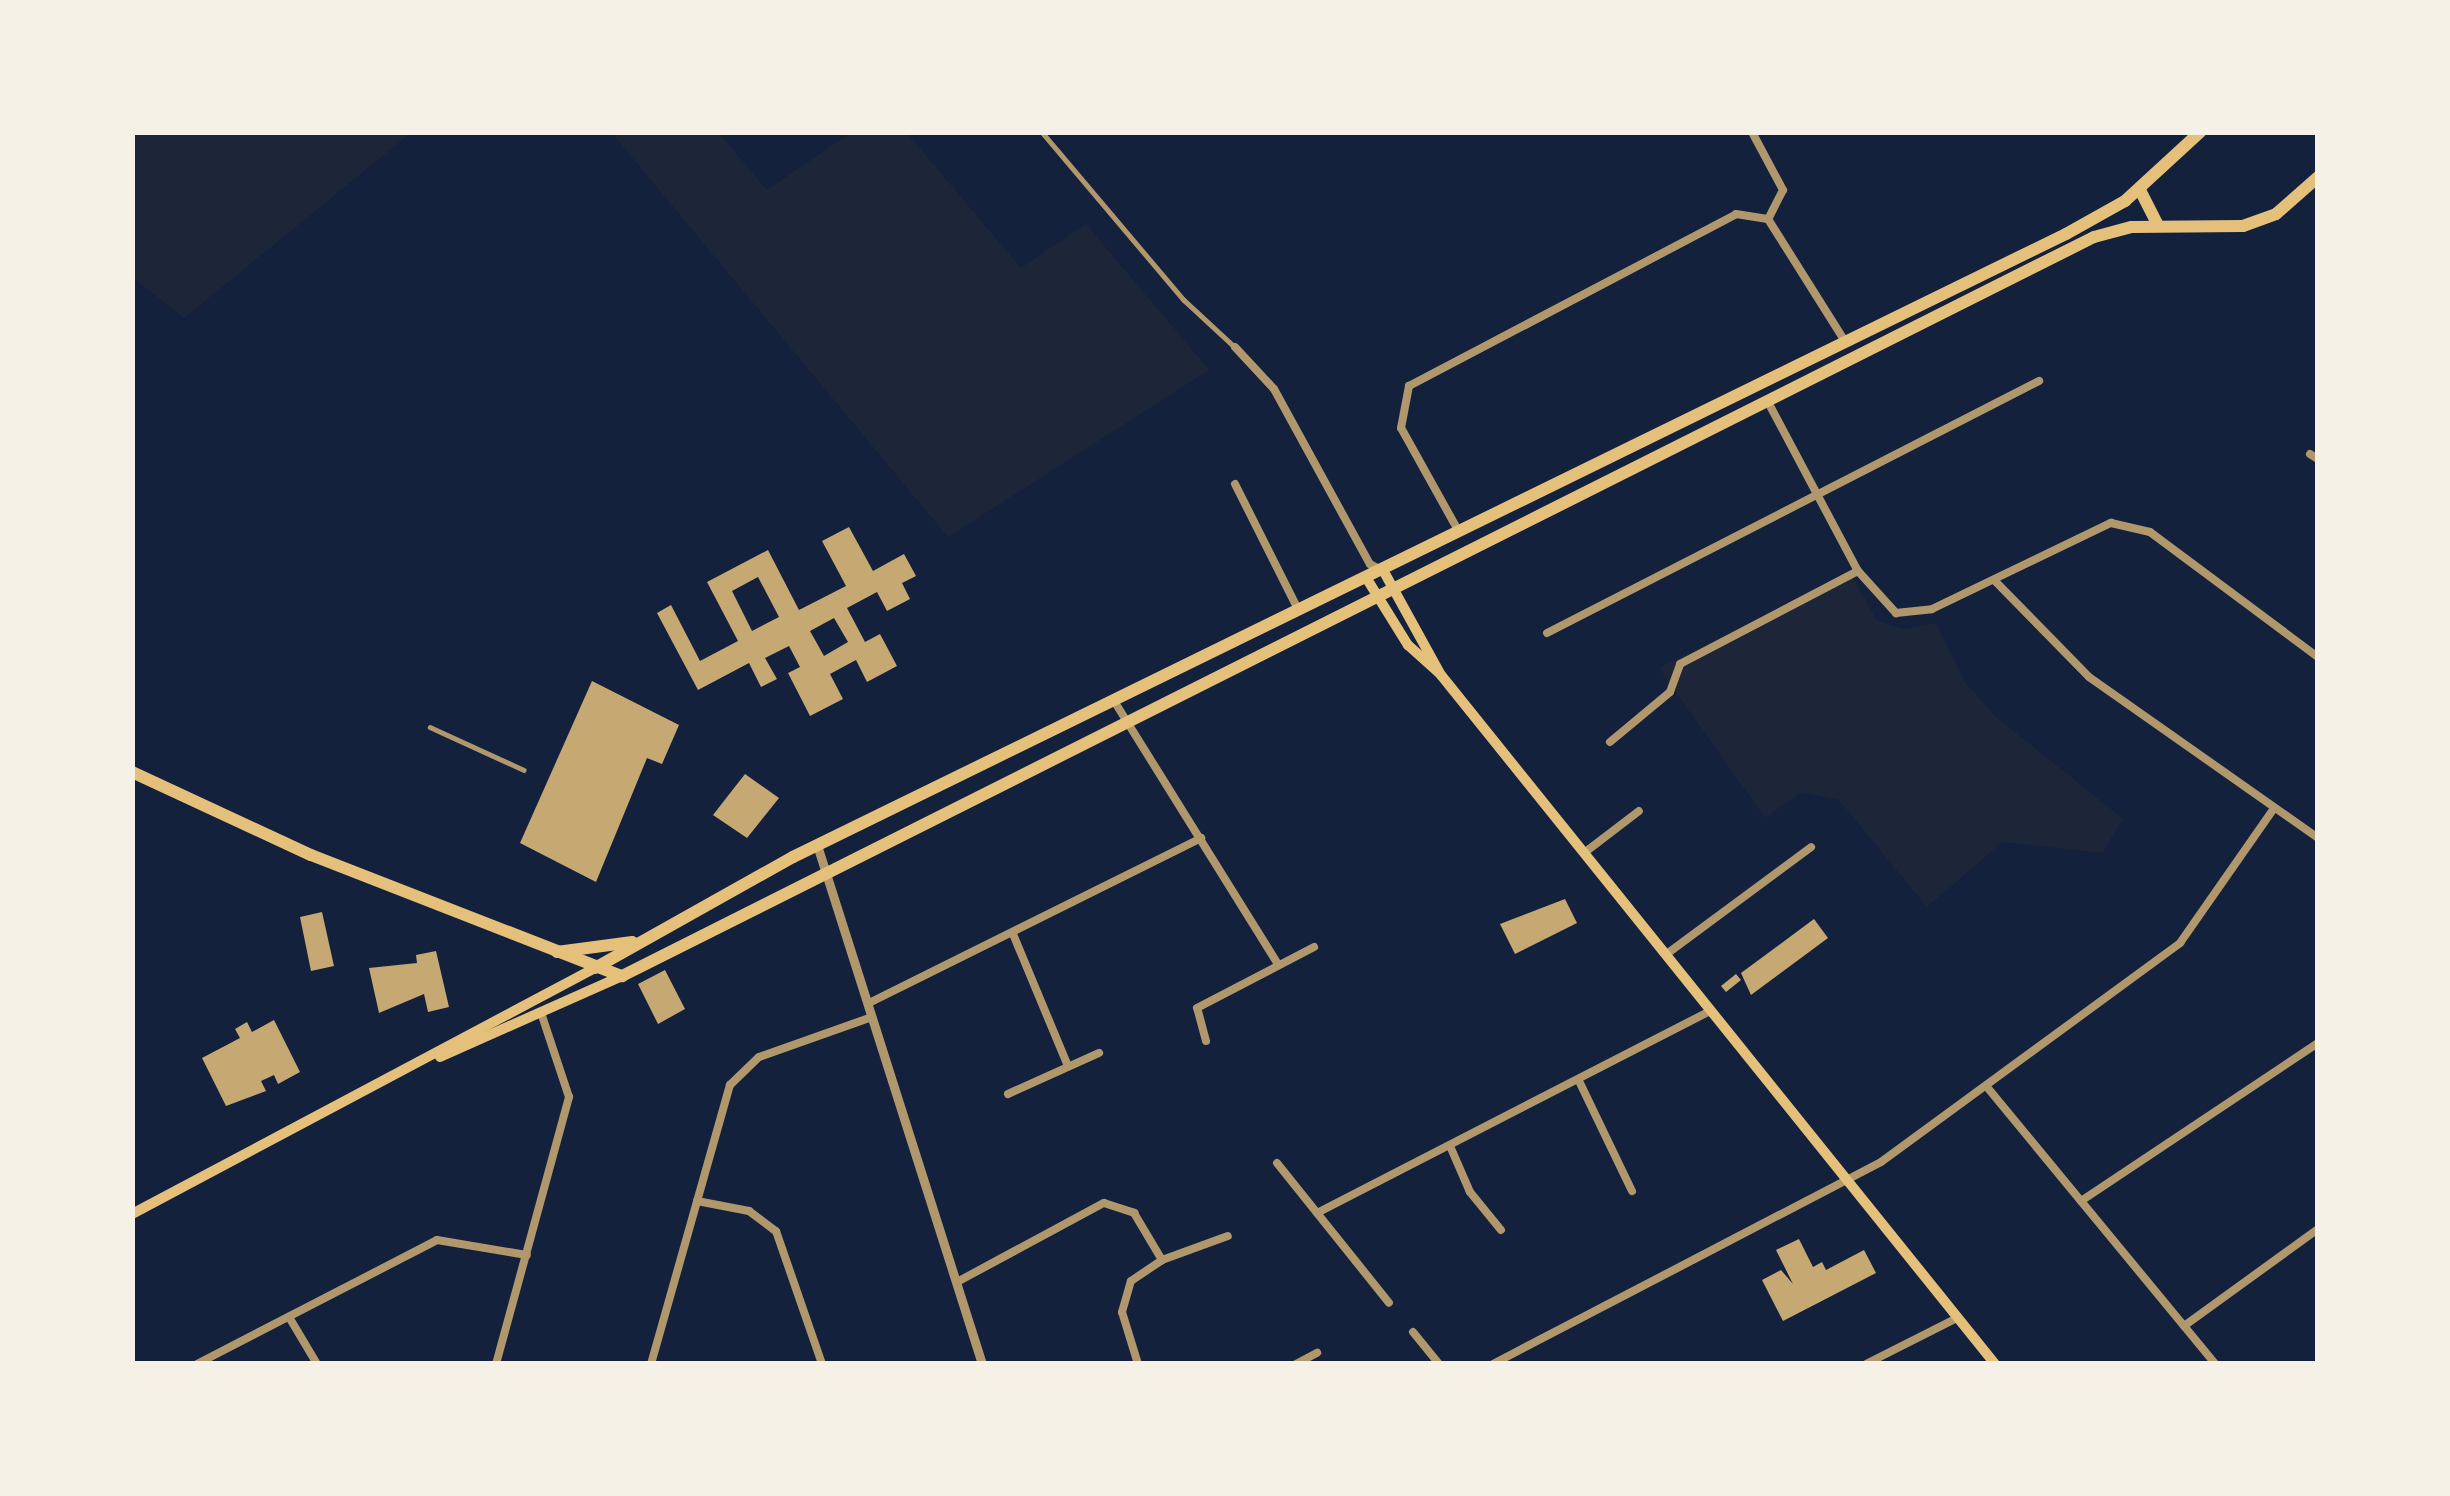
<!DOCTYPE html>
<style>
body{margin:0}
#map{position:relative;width:2450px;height:1496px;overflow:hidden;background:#14213d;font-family:"Space Grotesk",sans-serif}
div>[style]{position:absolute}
.green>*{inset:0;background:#1d2539}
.building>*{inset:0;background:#c6a872}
.service>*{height:4.5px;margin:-2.25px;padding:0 2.25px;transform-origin:2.25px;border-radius:2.25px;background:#b1986c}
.minor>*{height:8px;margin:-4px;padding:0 4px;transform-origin:4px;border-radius:4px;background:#b1986c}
.tertiary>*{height:9px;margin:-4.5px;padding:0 4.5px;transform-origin:4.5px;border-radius:4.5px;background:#b1986c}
.secondary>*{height:10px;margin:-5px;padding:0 5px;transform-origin:5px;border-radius:5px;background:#e5c07b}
.primary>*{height:12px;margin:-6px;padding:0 6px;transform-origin:6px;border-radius:6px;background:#e5c07b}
span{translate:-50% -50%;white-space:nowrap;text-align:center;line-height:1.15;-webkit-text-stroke:9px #f6f1e7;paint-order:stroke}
.frame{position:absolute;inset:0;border:135px solid #f6f1e7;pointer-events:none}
</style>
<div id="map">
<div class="green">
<i style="clip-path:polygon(132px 132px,412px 132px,184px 318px,132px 277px)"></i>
<i style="clip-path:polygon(611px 132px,718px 132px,767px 190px,852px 132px,906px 132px,1021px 268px,1086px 224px,1209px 370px,948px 537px)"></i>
<i style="clip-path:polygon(1850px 573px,1877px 621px,1905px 629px,1935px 623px,1964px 681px,1995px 716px,2123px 819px,2102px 853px,2002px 842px,1927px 907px,1839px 800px,1801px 792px,1765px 818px,1659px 668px)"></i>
</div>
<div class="building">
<i style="clip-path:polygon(evenodd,849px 527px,873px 571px,904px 554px,916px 576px,902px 583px,910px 599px,887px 611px,877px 592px,847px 608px,865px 642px,880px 634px,897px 666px,867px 682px,856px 660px,830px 674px,843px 699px,810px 716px,788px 673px,800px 667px,789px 646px,765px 658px,777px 679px,761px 687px,749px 663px,698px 690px,657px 613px,671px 605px,700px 661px,738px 641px,707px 582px,768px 550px,799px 610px,846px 586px,822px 541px,849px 527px,758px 577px,779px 617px,752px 631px,732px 591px,758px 577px,849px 527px,834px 618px,848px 642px,824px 656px,810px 631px,834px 618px)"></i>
<i style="clip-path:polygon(592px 681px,679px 725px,662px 764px,647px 758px,596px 882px,520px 843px)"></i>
<i style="clip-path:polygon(745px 774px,779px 798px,747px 838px,713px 815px)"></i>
<i style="clip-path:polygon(1565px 899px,1577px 923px,1515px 954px,1500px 924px)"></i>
<i style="clip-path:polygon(322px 912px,334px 966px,311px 971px,300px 917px)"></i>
<i style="clip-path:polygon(1814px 919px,1828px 938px,1751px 995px,1741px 973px)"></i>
<i style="clip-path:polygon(436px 951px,449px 1007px,428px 1012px,424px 994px,379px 1013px,369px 968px,417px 963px,416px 955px)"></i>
<i style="clip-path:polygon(665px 970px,685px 1009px,658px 1024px,638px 984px)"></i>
<i style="clip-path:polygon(1736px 974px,1741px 980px,1726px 992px,1721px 986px)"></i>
<i style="clip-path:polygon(274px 1020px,300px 1072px,278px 1084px,274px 1075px,261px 1081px,266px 1091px,226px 1106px,202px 1058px,240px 1038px,235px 1029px,247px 1022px,252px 1032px)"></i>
<i style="clip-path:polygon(1799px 1239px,1813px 1267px,1822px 1262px,1826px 1270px,1864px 1250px,1876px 1273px,1783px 1321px,1762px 1280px,1781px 1270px,1793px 1284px,1776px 1250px)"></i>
</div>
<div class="service">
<i style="left:1042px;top:132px;width:220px;rotate:49.8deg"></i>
<i style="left:1184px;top:300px;width:69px;rotate:42.7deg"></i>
<i style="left:430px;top:727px;width:103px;rotate:24.6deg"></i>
</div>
<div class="minor">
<i style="left:1752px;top:132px;width:66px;rotate:61.9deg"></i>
<i style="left:1783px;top:190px;width:33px;rotate:117deg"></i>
<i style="left:1235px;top:347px;width:57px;rotate:47.1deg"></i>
<i style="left:1274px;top:389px;width:200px;rotate:61.3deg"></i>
<i style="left:1370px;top:564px;width:11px;rotate:27deg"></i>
<i style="left:1768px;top:402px;width:191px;rotate:62deg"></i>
<i style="left:1858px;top:571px;width:57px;rotate:47.9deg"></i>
<i style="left:1896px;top:613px;width:36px;rotate:-6deg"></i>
<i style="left:1932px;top:609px;width:199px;rotate:-25.7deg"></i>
<i style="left:2111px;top:523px;width:40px;rotate:13deg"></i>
<i style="left:2150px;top:532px;width:209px;rotate:36.7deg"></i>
<i style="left:2310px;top:454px;width:9px;rotate:32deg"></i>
<i style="left:1235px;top:484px;width:142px;rotate:63.3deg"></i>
<i style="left:1459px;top:532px;width:119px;rotate:-119.1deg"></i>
<i style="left:1401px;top:428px;width:43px;rotate:-79.2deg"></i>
<i style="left:1409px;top:386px;width:369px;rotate:-27.7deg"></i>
<i style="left:1736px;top:214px;width:32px;rotate:9deg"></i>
<i style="left:1768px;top:219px;width:146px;rotate:57.8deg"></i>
<i style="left:1996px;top:582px;width:133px;rotate:45.6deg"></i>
<i style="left:2089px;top:677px;width:280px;rotate:35.1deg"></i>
<i style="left:1547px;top:633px;width:553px;rotate:-27.12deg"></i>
<i style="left:1116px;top:704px;width:306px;rotate:58.1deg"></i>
<i style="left:1610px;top:742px;width:78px;rotate:-39.8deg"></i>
<i style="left:1670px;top:692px;width:30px;rotate:-70deg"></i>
<i style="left:1680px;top:664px;width:201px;rotate:-27.6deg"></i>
<i style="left:1584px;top:853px;width:69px;rotate:-37.4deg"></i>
<i style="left:1013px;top:934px;width:143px;rotate:67.4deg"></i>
<i style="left:1668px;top:953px;width:178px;rotate:-36.5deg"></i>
<i style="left:869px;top:1003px;width:371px;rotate:-26.4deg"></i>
<i style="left:1206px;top:1041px;width:34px;rotate:-105deg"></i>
<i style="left:1197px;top:1008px;width:132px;rotate:-27.5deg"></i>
<i style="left:1580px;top:1083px;width:120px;rotate:64.3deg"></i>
<i style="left:1987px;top:1087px;width:359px;rotate:50.5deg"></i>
<i style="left:1008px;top:1094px;width:100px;rotate:-24.3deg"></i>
<i style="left:1450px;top:1146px;width:50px;rotate:66.5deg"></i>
<i style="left:1470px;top:1192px;width:49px;rotate:50.8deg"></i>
<i style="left:1277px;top:1163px;width:179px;rotate:51.3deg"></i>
<i style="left:697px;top:1201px;width:53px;rotate:10.9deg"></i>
<i style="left:749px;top:1211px;width:34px;rotate:37deg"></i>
<i style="left:776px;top:1231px;width:141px;rotate:70.9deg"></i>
<i style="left:2081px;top:1201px;width:285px;rotate:-33.7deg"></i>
<i style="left:1317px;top:1213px;width:442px;rotate:-27.2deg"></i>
<i style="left:957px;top:1282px;width:167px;rotate:-28.3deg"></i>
<i style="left:1104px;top:1203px;width:32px;rotate:18deg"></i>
<i style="left:1134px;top:1213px;width:55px;rotate:59.2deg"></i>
<i style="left:289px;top:1317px;width:55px;rotate:59.2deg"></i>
<i style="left:2184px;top:1326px;width:165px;rotate:-35.9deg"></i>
<i style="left:1413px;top:1332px;width:41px;rotate:50.9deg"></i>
<i style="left:197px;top:1364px;width:270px;rotate:-27.3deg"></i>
<i style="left:437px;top:1240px;width:91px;rotate:9.5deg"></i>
<i style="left:496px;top:1364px;width:277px;rotate:-74.7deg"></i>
<i style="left:569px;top:1097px;width:85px;rotate:-108.4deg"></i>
<i style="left:651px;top:1364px;width:290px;rotate:-74.2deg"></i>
<i style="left:730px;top:1085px;width:40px;rotate:-44deg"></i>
<i style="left:759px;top:1057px;width:120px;rotate:-19.5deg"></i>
<i style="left:1138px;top:1364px;width:54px;rotate:-107.1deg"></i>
<i style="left:1122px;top:1312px;width:32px;rotate:-74deg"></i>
<i style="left:1131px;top:1281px;width:37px;rotate:-34deg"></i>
<i style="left:1162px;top:1260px;width:70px;rotate:-20deg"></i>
<i style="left:1296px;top:1364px;width:24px;rotate:-28deg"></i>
<i style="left:1493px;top:1364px;width:437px;rotate:-27.5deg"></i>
<i style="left:1881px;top:1162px;width:371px;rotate:-36.2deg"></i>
<i style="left:2180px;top:943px;width:161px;rotate:-55.1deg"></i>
<i style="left:1866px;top:1364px;width:102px;rotate:-26.8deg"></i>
</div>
<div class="tertiary">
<i style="left:817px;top:845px;width:545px;rotate:72.36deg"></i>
</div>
<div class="secondary">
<i style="left:1383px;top:570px;width:120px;rotate:61.1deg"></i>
<i style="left:1441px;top:675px;width:884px;rotate:51.2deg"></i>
<i style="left:1367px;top:579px;width:78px;rotate:58.2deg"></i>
<i style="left:1408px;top:645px;width:42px;rotate:42.1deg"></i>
<i style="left:440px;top:1057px;width:199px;rotate:-24deg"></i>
<i style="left:132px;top:1214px;width:524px;rotate:-27.98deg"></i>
</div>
<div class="primary">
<i style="left:2140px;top:190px;width:39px;rotate:63deg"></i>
<i style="left:132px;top:772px;width:197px;rotate:24.9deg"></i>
<i style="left:311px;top:855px;width:334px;rotate:21.3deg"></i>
<i style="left:622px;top:976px;width:1647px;rotate:-26.66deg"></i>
<i style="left:2094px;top:237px;width:39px;rotate:-15deg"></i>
<i style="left:2132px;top:227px;width:111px;rotate:-0.5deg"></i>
<i style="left:2243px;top:226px;width:35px;rotate:-20deg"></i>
<i style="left:2276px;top:214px;width:56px;rotate:-41.4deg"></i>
<i style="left:557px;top:952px;width:76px;rotate:-7.6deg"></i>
<i style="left:595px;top:968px;width:227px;rotate:-29.3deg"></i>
<i style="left:793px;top:857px;width:1417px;rotate:-26.08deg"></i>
<i style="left:2066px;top:234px;width:68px;rotate:-29.2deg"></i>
<i style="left:2125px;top:201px;width:102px;rotate:-42.6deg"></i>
</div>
<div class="frame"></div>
</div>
